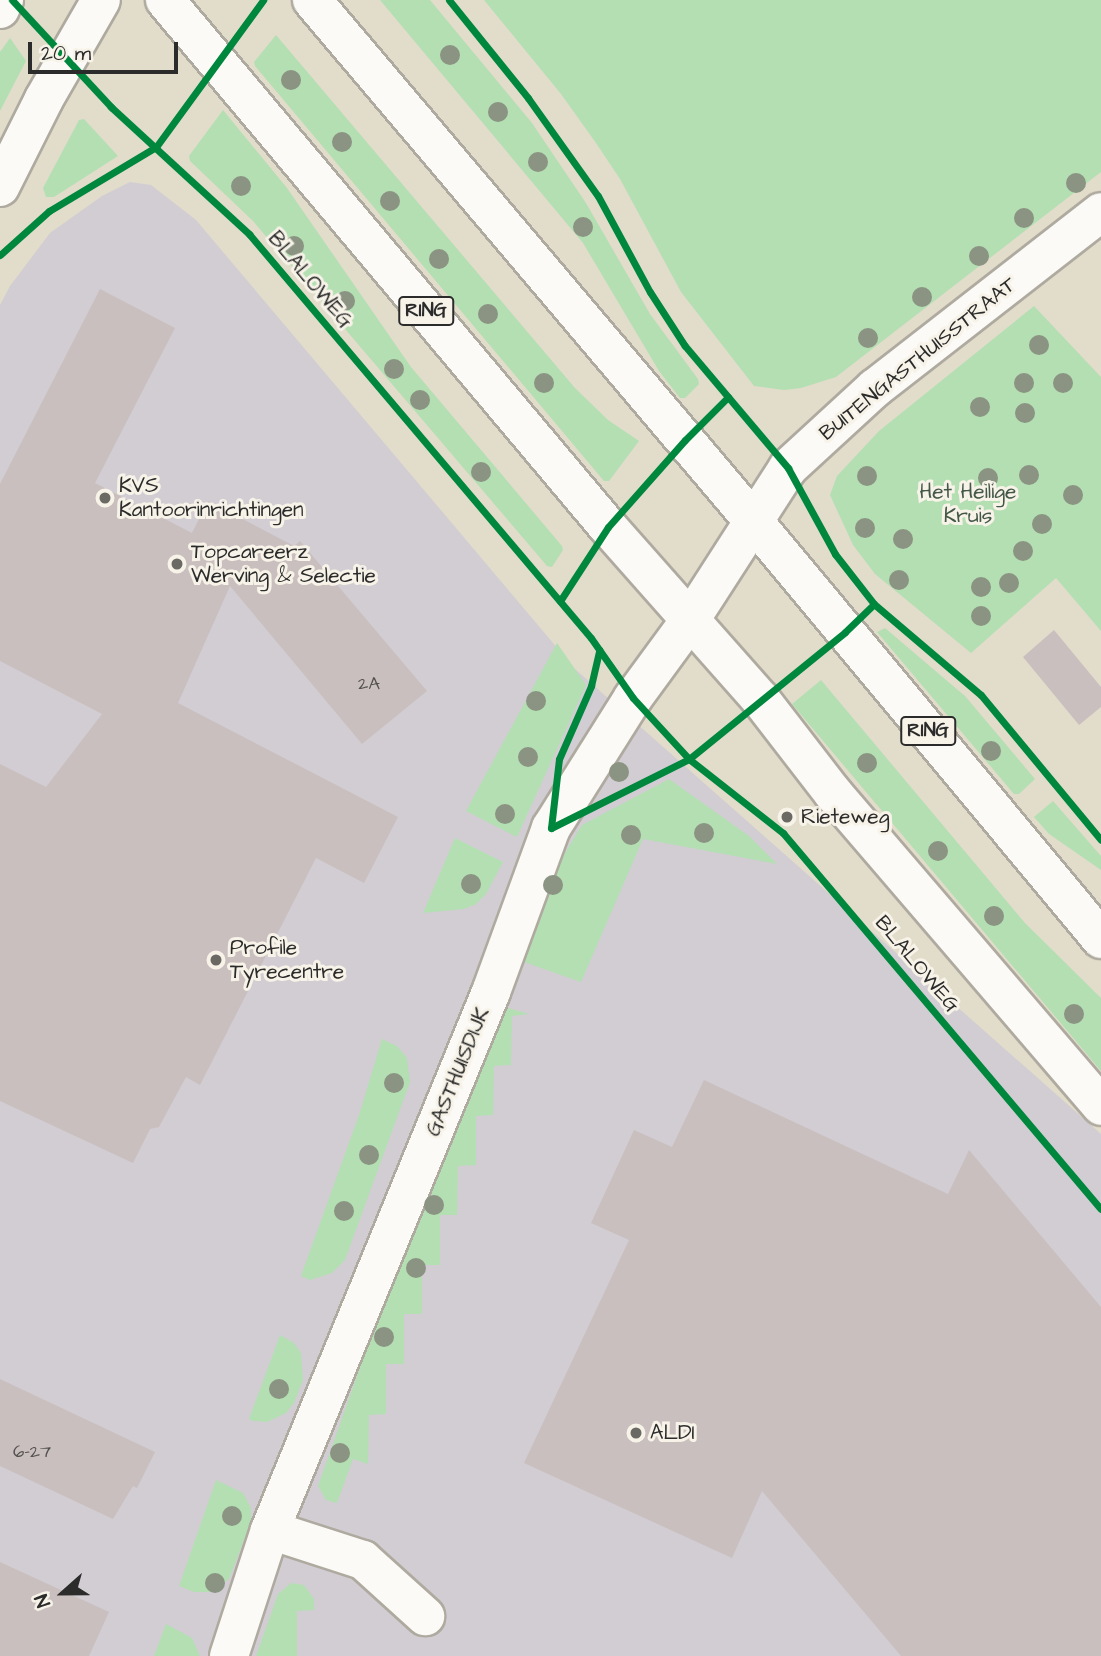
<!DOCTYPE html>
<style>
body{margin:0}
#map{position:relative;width:1101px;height:1656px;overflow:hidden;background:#e2dcca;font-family:"Architects Daughter",sans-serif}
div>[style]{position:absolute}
.industrial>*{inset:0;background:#d1cdd3}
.green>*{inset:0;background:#b4dfb3}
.building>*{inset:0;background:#c9bfbe}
.roads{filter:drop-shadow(2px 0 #afaa9f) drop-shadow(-2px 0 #afaa9f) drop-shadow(0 2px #afaa9f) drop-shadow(0 -2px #afaa9f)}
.minor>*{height:38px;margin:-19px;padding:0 19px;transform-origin:19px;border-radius:19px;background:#fbfaf7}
.major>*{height:38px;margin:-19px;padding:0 19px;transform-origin:19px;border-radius:19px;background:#fbfaf7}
.cycleway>*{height:7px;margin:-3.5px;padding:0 3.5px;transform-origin:3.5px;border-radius:3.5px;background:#00873e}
.trees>*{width:20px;height:20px;margin:-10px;border-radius:50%;background:#8b9382}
.dots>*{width:19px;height:19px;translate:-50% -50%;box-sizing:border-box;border:4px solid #f7f3e8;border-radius:50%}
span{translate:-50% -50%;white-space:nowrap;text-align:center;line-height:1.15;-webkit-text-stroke:6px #f7f3e8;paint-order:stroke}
.number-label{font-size:18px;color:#525050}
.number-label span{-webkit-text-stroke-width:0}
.shield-label span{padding:2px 5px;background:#f7f3e8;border:2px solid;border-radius:5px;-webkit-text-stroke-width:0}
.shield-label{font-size:19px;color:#2b2b2b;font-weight:700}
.street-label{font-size:21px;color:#2b2b2b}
.poi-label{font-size:21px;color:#2b2b2b}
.left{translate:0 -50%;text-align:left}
.park-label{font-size:21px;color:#445848}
.north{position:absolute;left:28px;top:1558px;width:70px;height:70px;-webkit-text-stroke:5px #f7f3e8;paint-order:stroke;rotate:249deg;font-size:19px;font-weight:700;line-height:28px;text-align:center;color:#2b2b2b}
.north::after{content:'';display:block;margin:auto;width:24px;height:32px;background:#2b2b2b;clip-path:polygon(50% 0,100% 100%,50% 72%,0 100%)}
.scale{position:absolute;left:28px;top:42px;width:150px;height:32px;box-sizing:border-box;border:4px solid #2b2b2b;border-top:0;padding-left:9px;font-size:21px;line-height:24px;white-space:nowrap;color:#2b2b2b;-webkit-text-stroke:5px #f7f3e8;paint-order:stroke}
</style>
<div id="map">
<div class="industrial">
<i style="clip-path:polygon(130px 182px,151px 185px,196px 220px,575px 669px,1101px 1134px,1101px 1656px,0 1656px,0 305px,10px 286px,50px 233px,102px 196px)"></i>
</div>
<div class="green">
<i style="clip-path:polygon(380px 0,430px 0,532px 123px,586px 203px,650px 314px,698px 379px,699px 384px,685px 398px,680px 398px,659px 371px,583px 243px)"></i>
<i style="clip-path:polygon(484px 0,1101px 0,1101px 172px,836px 377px,801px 388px,784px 390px,754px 386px,681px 292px,620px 179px,596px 143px,561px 94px)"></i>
<i style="clip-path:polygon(276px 35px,575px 388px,608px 420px,639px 441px,609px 481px,604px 481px,255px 66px,254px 62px)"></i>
<i style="clip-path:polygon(10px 38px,26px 61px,0 111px,0 52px)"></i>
<i style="clip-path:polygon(223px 110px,287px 188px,411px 367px,562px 546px,563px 550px,552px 567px,547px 566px,253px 221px,190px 161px,189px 156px)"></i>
<i style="clip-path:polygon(84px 119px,118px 156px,54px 197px,46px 197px,43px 188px,79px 120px)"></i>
<i style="clip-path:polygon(1034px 306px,1101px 377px,1101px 631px,1056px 578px,971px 653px,875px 574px,853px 545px,830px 495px,837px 476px,879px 431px)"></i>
<i style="clip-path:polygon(885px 628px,965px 696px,1035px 779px,1019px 794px,1014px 794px,877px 632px)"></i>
<i style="clip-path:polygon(557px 643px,586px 685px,517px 837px,466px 811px)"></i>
<i style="clip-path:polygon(821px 680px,1025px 923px,1101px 998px,1101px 1071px,792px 704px)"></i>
<i style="clip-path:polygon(669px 779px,749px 836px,777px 864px,643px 839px,581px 982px,524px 962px,519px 958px,549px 879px,582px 825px)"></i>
<i style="clip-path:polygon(1053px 801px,1101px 856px,1101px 870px,1049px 834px,1034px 817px)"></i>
<i style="clip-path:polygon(455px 838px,503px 862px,486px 894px,476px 904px,464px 909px,423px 913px)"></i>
<i style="clip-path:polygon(501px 1006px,529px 1014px,512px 1016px,511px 1065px,494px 1066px,493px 1115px,476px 1116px,476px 1165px,458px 1166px,457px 1215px,440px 1215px,440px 1265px,422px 1265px,422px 1314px,404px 1314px,404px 1364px,386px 1364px,386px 1414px,369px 1415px,368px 1464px,353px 1459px,337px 1503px,326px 1500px,318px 1486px,486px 1013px)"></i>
<i style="clip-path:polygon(382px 1039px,397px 1046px,407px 1058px,410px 1082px,345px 1260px,332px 1273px,310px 1280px,301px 1276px,359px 1115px)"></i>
<i style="clip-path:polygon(280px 1335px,294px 1343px,301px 1353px,303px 1380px,294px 1403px,286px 1413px,267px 1422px,253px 1421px,249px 1419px)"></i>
<i style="clip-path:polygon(216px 1480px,243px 1493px,251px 1508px,251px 1522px,229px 1579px,210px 1592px,194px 1592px,179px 1586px)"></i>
<i style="clip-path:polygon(291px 1583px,304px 1585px,314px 1599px,314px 1610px,297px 1611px,297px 1656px,256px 1656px,278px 1594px)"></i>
<i style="clip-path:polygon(166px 1624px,192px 1638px,200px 1656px,154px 1656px)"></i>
</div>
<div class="building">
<i style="clip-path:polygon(100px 289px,175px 328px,95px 483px,192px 533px,208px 501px,294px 546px,300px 541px,427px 691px,362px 744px,230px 586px,178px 703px,398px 817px,364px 883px,316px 858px,200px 1085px,186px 1077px,159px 1127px,150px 1129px,133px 1163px,0 1101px,0 764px,46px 787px,102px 714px,0 661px,0 484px)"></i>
<i style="clip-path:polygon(1054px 630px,1101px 687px,1101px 707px,1079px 725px,1023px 657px)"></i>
<i style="clip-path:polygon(704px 1080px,948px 1194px,969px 1150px,1101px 1307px,1101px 1656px,901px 1656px,762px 1491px,732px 1558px,524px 1463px,629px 1240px,591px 1223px,634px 1130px,672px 1147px)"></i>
<i style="clip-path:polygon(0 1379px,155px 1452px,137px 1488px,133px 1486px,113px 1519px,0 1466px)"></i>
<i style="clip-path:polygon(0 1562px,109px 1612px,89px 1656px,0 1656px)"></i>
</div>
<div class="roads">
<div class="minor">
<i style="left:0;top:9px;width:10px;rotate:-66deg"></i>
<i style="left:0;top:187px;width:98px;rotate:-63.4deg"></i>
<i style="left:44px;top:99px;width:114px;rotate:-60.1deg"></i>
<i style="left:270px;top:1530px;width:98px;rotate:17.9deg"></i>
<i style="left:363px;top:1560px;width:84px;rotate:42.1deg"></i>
<i style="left:229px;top:1656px;width:133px;rotate:-72deg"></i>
<i style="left:270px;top:1530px;width:582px;rotate:-67.67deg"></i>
<i style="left:491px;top:992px;width:175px;rotate:-69.9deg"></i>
<i style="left:551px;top:828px;width:154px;rotate:-57.8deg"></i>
<i style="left:633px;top:698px;width:97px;rotate:-53.8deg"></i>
<i style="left:690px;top:620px;width:181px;rotate:-57.2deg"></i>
<i style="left:788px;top:468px;width:118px;rotate:-42.6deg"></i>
<i style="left:875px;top:388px;width:286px;rotate:-37.9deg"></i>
</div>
<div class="major">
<i style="left:165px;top:0;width:688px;rotate:49.95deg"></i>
<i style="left:608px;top:527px;width:231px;rotate:48.5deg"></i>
<i style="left:761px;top:700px;width:118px;rotate:52.3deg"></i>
<i style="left:833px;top:793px;width:412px;rotate:49.4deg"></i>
<i style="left:312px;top:0;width:685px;rotate:49.73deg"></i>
<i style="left:755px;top:523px;width:541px;rotate:50.25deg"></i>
</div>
</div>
<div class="cycleway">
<i style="left:12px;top:0;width:146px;rotate:47.2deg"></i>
<i style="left:111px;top:107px;width:188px;rotate:42.6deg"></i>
<i style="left:249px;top:234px;width:529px;rotate:49.75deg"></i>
<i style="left:591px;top:638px;width:73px;rotate:55deg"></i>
<i style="left:633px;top:698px;width:83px;rotate:47.4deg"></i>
<i style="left:689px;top:759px;width:120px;rotate:38.2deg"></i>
<i style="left:783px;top:833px;width:492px;rotate:49.8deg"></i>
<i style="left:449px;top:0;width:126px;rotate:51.1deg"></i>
<i style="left:528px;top:98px;width:120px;rotate:54.5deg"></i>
<i style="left:598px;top:196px;width:109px;rotate:61.6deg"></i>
<i style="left:650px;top:292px;width:64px;rotate:57.1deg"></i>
<i style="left:685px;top:346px;width:160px;rotate:49.8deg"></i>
<i style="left:788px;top:468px;width:98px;rotate:61.3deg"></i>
<i style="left:835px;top:554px;width:63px;rotate:52deg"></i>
<i style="left:874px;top:604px;width:140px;rotate:40.4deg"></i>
<i style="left:981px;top:695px;width:188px;rotate:50.4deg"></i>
<i style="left:0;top:255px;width:66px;rotate:-41.9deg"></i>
<i style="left:49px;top:211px;width:125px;rotate:-30.9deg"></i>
<i style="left:156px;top:147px;width:182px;rotate:-53.9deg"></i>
<i style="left:560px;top:601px;width:88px;rotate:-57deg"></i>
<i style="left:608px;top:527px;width:116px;rotate:-48.5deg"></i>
<i style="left:685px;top:440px;width:61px;rotate:-45deg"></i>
<i style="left:551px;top:828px;width:154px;rotate:-26.6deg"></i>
<i style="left:689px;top:759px;width:201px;rotate:-39.1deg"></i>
<i style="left:845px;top:632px;width:40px;rotate:-44deg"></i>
<i style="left:551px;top:828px;width:69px;rotate:-83.4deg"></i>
<i style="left:559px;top:759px;width:80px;rotate:-66.3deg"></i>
<i style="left:591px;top:686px;width:37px;rotate:-77deg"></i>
</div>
<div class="trees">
<i style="left:450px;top:55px"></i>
<i style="left:291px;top:80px"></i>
<i style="left:498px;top:112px"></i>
<i style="left:342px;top:142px"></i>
<i style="left:538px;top:162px"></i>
<i style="left:1076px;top:183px"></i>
<i style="left:241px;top:186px"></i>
<i style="left:390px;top:201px"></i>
<i style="left:1024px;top:218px"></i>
<i style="left:583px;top:227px"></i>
<i style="left:294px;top:246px"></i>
<i style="left:979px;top:256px"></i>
<i style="left:439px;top:259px"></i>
<i style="left:922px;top:297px"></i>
<i style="left:345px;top:301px"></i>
<i style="left:488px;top:314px"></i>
<i style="left:868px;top:338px"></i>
<i style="left:1039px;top:345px"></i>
<i style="left:394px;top:369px"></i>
<i style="left:544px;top:383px"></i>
<i style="left:1024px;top:383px"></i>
<i style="left:1063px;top:383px"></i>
<i style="left:420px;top:400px"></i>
<i style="left:980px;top:407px"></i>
<i style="left:1025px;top:413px"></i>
<i style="left:481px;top:472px"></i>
<i style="left:1029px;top:475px"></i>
<i style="left:867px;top:476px"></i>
<i style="left:988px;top:478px"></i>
<i style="left:1073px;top:495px"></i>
<i style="left:1042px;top:524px"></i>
<i style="left:865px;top:528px"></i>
<i style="left:903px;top:539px"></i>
<i style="left:1023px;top:551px"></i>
<i style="left:899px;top:580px"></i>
<i style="left:1009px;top:583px"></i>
<i style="left:981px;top:587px"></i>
<i style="left:981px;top:616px"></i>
<i style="left:536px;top:701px"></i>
<i style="left:991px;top:751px"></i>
<i style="left:528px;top:757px"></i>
<i style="left:867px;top:763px"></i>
<i style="left:619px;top:772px"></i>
<i style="left:505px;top:814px"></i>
<i style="left:704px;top:833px"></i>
<i style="left:631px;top:835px"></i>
<i style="left:938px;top:851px"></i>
<i style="left:471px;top:884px"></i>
<i style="left:553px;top:885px"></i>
<i style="left:994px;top:916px"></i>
<i style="left:1074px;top:1014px"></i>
<i style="left:394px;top:1083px"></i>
<i style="left:369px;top:1155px"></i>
<i style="left:434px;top:1205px"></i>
<i style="left:344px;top:1211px"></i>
<i style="left:416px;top:1268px"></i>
<i style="left:384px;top:1337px"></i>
<i style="left:279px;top:1389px"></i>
<i style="left:340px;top:1453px"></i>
<i style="left:232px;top:1516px"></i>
<i style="left:215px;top:1583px"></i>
</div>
<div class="dots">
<i style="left:105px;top:498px;background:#6b6963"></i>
<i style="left:177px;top:564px;background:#6b6963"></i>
<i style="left:787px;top:817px;background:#6b6963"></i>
<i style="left:216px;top:960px;background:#6b6963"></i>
<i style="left:636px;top:1433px;background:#6b6963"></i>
</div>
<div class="number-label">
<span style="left:369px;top:684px">2A</span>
<span style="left:32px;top:1452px">6-27</span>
</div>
<div class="shield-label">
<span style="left:426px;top:311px">RING</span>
<span style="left:928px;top:731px">RING</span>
</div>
<div class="street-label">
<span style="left:310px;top:280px;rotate:50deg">BLALOWEG</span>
<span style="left:918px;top:359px;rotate:-39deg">BUITENGASTHUISSTRAAT</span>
<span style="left:917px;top:964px;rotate:50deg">BLALOWEG</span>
<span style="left:458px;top:1072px;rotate:-68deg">GASTHUISDIJK</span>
</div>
<div class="poi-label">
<span class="left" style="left:119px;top:498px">KVS<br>Kantoorinrichtingen</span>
<span class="left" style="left:191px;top:564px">Topcareerz<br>Werving &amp; Selectie</span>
<span class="left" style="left:801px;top:817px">Rieteweg</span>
<span class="left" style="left:230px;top:960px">Profile<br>Tyrecentre</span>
<span class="left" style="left:650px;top:1433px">ALDI</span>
</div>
<div class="park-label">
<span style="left:968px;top:504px">Het Heilige<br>Kruis</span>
</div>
<div class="north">N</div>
<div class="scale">20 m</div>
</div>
